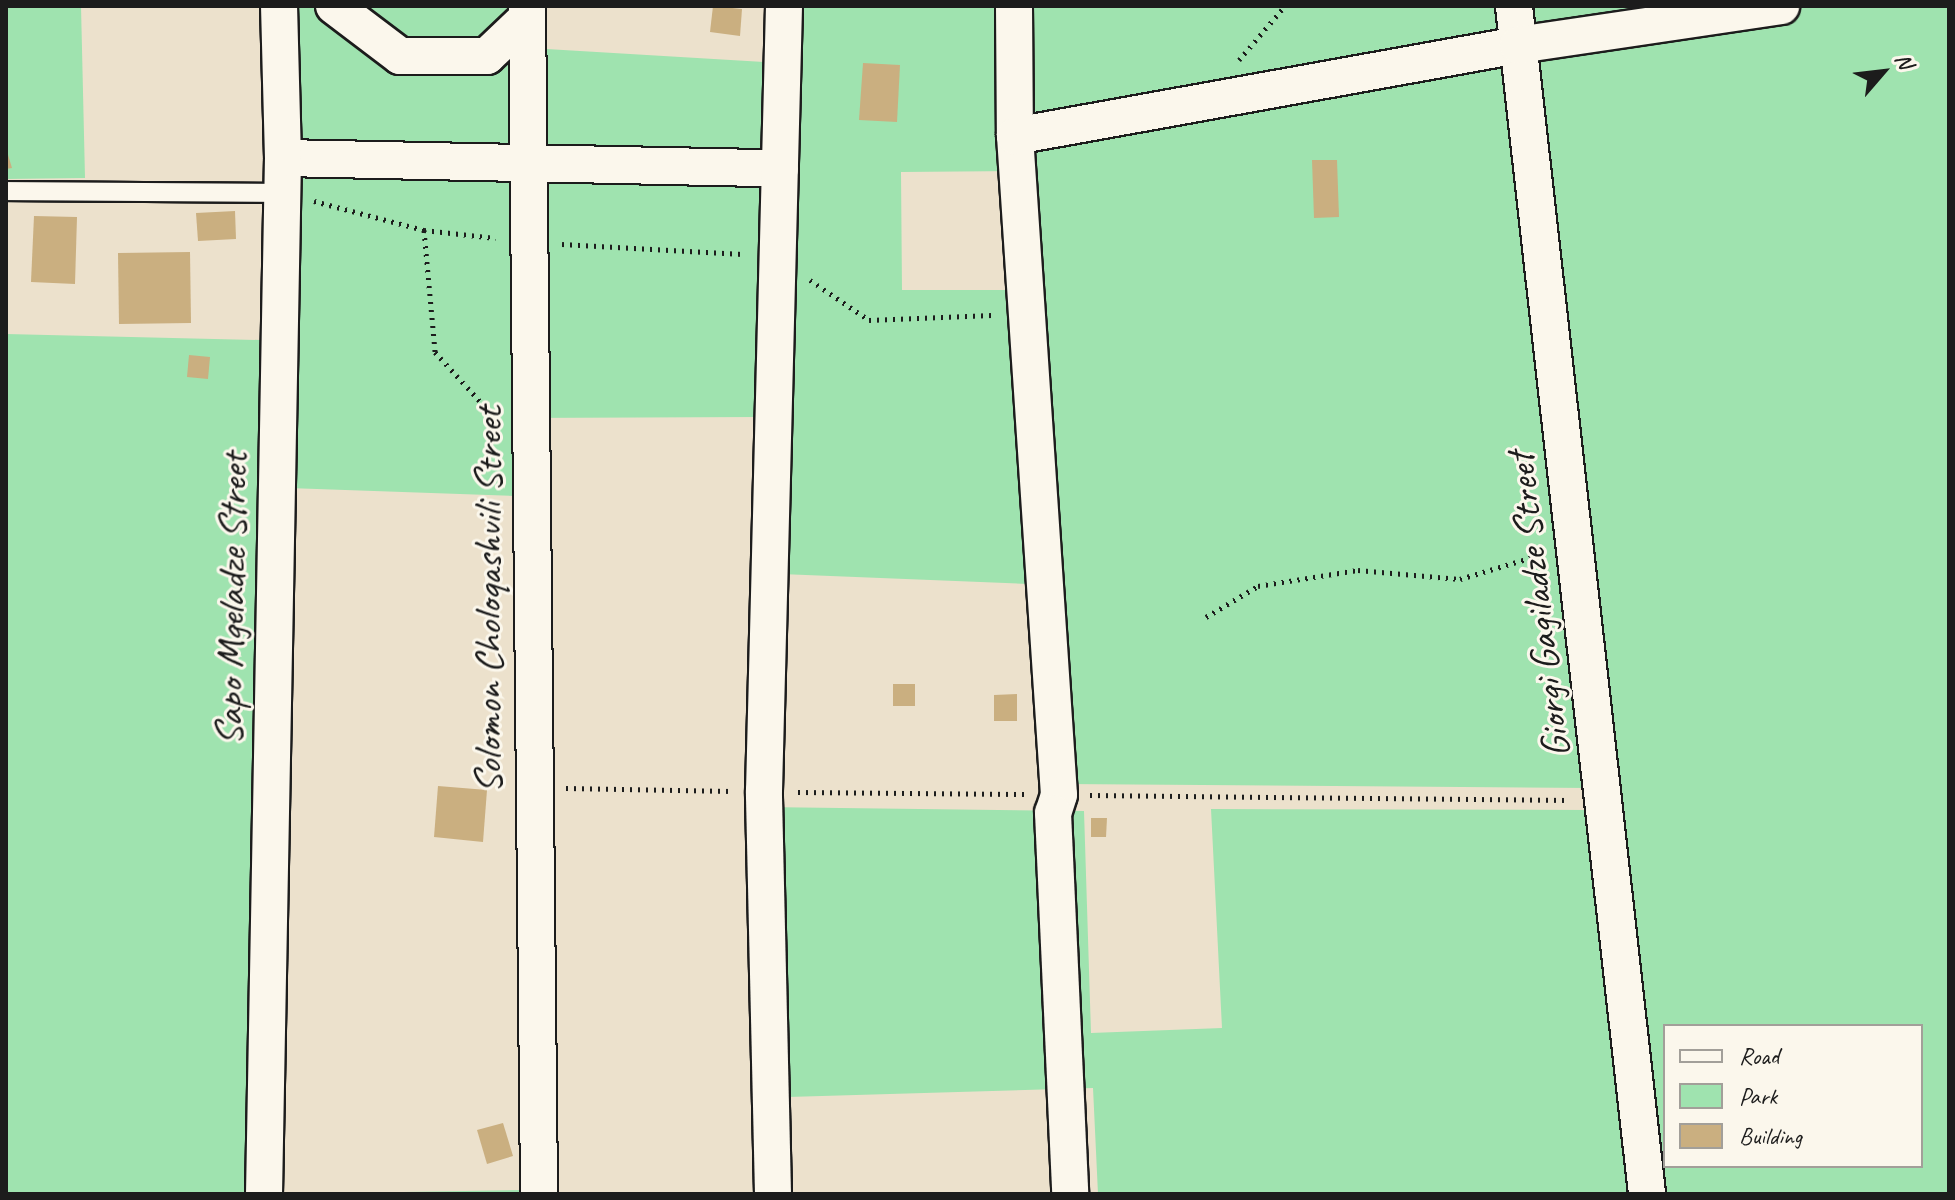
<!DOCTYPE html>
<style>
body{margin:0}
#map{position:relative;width:1955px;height:1200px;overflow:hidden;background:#ece1cc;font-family:Caveat,sans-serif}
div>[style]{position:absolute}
.green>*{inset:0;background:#9fe3af}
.building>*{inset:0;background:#caaf80}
.path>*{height:5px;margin-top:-2.5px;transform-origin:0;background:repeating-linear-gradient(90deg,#1c1c1c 0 2px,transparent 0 8px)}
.roads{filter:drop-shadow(2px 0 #1c1c1c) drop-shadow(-2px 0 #1c1c1c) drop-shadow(0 2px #1c1c1c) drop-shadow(0 -2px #1c1c1c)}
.lane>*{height:18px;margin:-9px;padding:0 9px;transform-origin:9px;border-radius:9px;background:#fbf7ec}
.street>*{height:36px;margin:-18px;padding:0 18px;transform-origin:18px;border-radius:18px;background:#fbf7ec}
span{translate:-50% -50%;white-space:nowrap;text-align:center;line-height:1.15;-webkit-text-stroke:6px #fbf7ec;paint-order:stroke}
.street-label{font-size:40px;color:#1c1c1c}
.frame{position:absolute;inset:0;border:8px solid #1c1c1c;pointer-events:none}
.legend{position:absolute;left:1663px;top:1024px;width:260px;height:144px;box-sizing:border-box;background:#fbf7ec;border:2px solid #a29f99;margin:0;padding:10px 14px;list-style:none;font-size:24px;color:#1c1c1c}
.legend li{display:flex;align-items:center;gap:16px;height:40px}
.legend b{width:40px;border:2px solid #a29f99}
.north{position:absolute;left:1843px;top:32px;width:80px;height:80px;-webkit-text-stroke:6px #fbf7ec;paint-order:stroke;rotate:62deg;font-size:22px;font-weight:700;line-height:32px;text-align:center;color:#1c1c1c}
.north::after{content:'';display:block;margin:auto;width:28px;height:36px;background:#1c1c1c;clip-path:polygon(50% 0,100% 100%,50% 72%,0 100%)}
</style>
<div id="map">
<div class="green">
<i style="clip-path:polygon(6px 6px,81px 6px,85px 178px,6px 179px)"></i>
<i style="clip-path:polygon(evenodd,296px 6px,515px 6px,513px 47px,796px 64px,800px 6px,1501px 6px,1591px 788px,1064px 784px,1052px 585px,758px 573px,759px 417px,517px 418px,514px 496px,288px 488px,296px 6px,1034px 171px,1034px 290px,902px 290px,901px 172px,1034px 171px)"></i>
<i style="clip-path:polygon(evenodd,1528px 6px,1949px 6px,1949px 1194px,1659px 1194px,1528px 6px,1665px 1026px,1921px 1026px,1921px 1166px,1665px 1166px,1665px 1026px)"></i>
<i style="clip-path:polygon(6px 334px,261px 340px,248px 1194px,6px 1194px)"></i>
<i style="clip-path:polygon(755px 807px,1084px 811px,1091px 1033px,1222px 1028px,1211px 809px,1592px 810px,1631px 1194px,1098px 1194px,1093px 1088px,752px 1098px)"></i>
<i style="clip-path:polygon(523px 1190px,523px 1194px,281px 1194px)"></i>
</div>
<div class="building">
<i style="clip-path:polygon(713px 6px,742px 9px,740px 36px,710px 32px)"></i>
<i style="clip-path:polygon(863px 63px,900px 65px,897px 122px,859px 120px)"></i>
<i style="clip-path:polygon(6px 148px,12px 168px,6px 169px)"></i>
<i style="clip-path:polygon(1312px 160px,1337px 160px,1339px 217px,1314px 218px)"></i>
<i style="clip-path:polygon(235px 211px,236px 239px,198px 241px,196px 213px)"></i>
<i style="clip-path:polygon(34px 216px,77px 217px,75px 284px,31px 282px)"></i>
<i style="clip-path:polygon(190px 252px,191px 323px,119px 324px,118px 253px)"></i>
<i style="clip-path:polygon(189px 355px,210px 357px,208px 379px,187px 377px)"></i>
<i style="clip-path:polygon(893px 684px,915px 684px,915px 706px,893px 706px)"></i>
<i style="clip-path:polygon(1017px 694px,1017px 721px,994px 721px,994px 695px)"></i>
<i style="clip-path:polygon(438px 786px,487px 790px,483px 842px,434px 837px)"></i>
<i style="clip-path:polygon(1091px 818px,1107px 818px,1106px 837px,1091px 837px)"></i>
<i style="clip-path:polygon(503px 1123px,513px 1156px,487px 1164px,477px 1130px)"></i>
</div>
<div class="path">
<i style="left:1239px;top:60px;width:71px;rotate:-49.6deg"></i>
<i style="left:314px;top:201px;width:114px;rotate:14.8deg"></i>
<i style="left:424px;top:230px;width:72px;rotate:6.3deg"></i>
<i style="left:424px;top:230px;width:122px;rotate:84.8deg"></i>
<i style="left:435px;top:352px;width:92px;rotate:47.6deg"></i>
<i style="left:562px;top:244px;width:181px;rotate:3.2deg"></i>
<i style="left:810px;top:280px;width:71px;rotate:34.1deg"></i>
<i style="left:869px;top:320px;width:123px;rotate:-2.3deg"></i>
<i style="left:1206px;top:617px;width:61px;rotate:-30.8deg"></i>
<i style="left:1258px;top:586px;width:101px;rotate:-9.1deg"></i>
<i style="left:1358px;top:570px;width:102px;rotate:5deg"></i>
<i style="left:1460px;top:579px;width:87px;rotate:-16.8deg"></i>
<i style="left:566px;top:788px;width:166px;rotate:1deg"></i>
<i style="left:798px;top:792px;width:226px;rotate:0.5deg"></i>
<i style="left:1090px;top:795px;width:478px;rotate:0.6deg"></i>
</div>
<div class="roads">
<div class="lane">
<i style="left:6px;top:191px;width:276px;rotate:0.4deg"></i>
</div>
<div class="street">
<i style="left:334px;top:6px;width:83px;rotate:37.1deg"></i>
<i style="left:400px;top:56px;width:87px"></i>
<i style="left:487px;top:56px;width:54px;rotate:-43.5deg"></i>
<i style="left:527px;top:6px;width:1188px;rotate:89.42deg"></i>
<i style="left:1014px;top:6px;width:130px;rotate:89.6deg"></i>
<i style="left:1015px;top:136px;width:660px;rotate:86.18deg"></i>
<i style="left:1059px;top:795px;width:19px;rotate:108deg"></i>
<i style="left:1053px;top:813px;width:381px;rotate:87.4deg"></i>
<i style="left:1514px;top:6px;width:1195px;rotate:83.61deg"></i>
<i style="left:1015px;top:136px;width:511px;rotate:-10.25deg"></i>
<i style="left:1518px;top:45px;width:266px;rotate:-8.4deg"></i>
<i style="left:283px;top:158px;width:497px;rotate:1.2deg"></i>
<i style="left:264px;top:1194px;width:1036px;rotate:-88.95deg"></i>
<i style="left:283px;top:158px;width:152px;rotate:-91.5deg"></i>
<i style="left:773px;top:1194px;width:403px;rotate:-91.3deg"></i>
<i style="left:764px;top:791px;width:785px;rotate:-88.54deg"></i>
</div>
</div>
<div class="street-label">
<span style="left:231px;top:599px;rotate:-89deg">Sapo Mgeladze Street</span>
<span style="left:488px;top:600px;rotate:-90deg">Solomon Choloqashvili Street</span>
<span style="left:1538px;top:605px;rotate:-97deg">Giorgi Gagiladze Street</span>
</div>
<div class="frame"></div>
<ul class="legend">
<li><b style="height:10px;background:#fbf7ec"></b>Road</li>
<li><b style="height:22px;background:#9fe3af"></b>Park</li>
<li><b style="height:22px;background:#caaf80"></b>Building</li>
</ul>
<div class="north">N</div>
</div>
